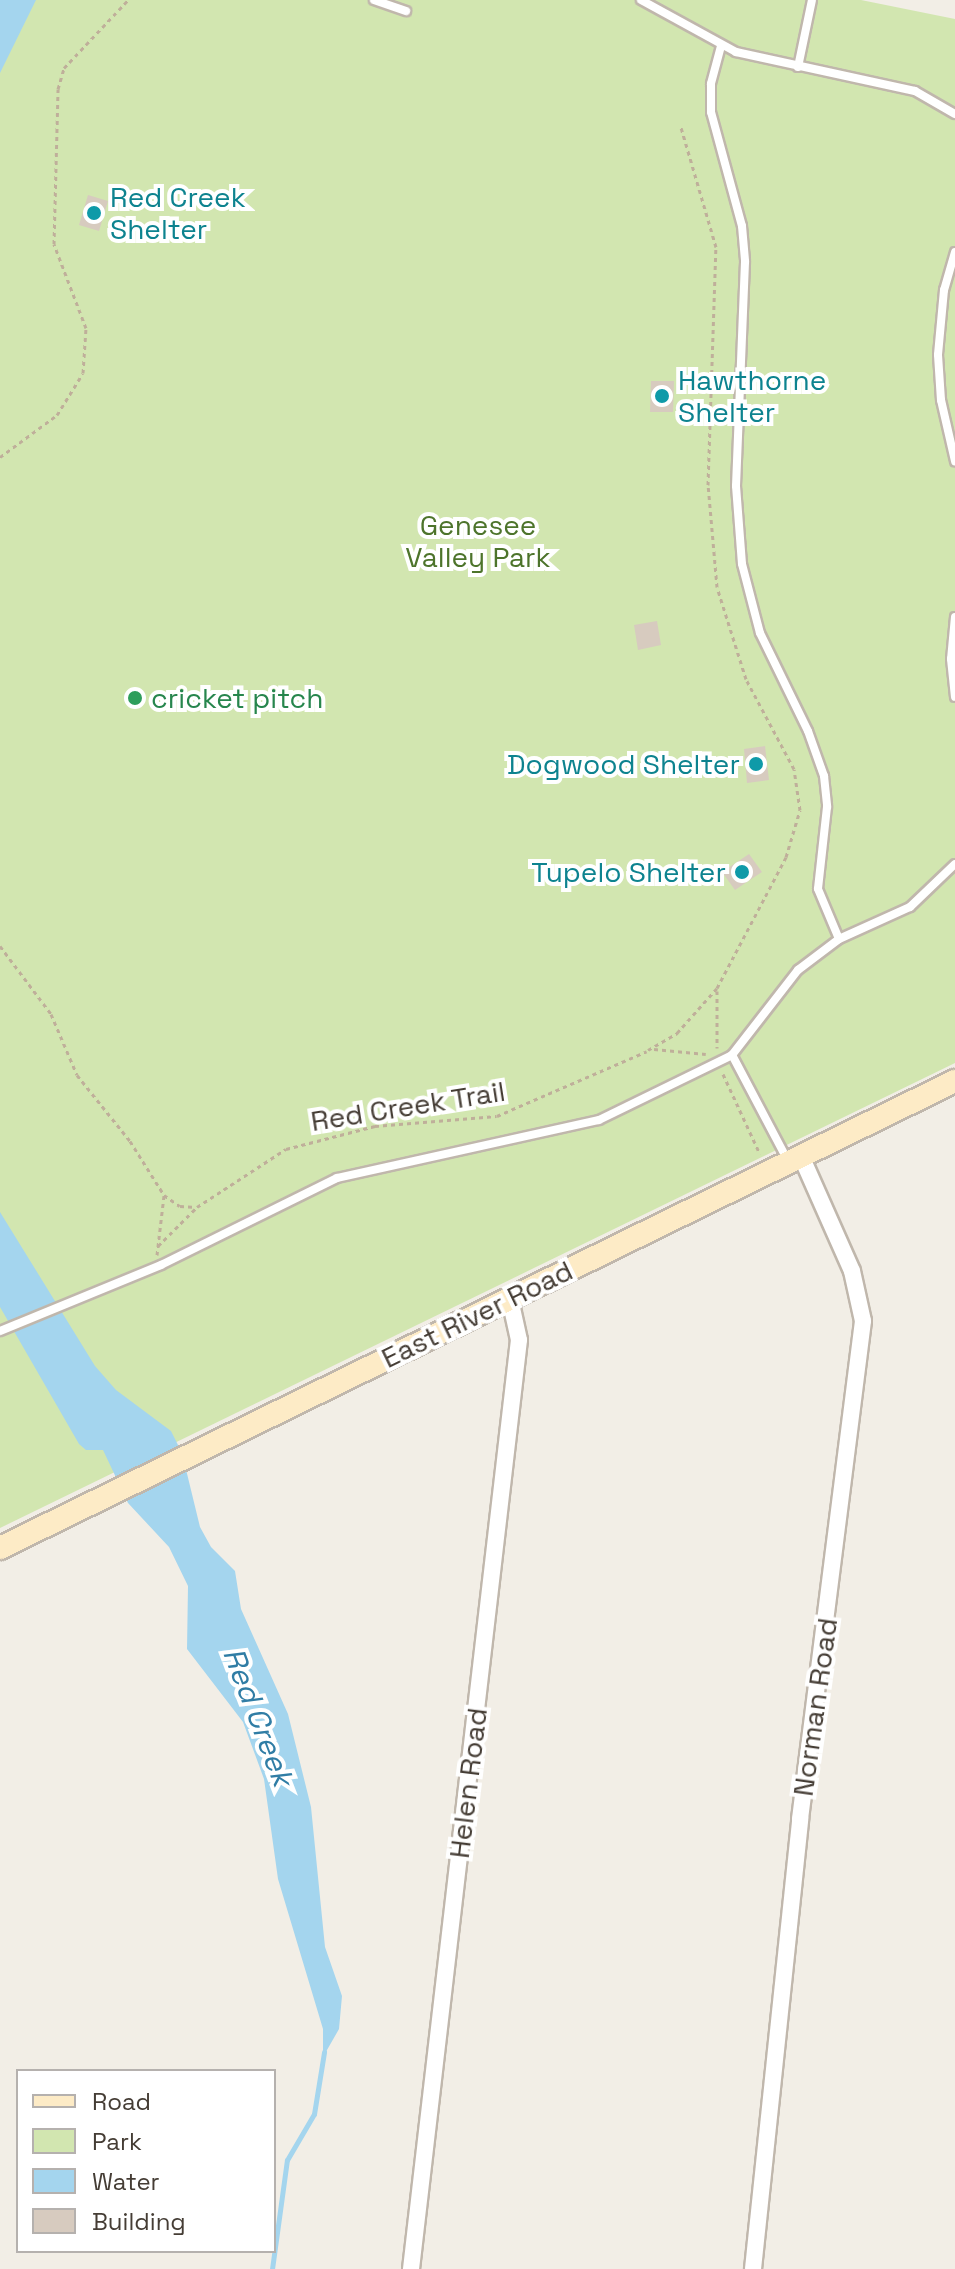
<!DOCTYPE html>
<style>
body{margin:0}
#map{position:relative;width:955px;height:2269px;overflow:hidden;background:#f2eee6;font-family:"Space Grotesk",sans-serif}
div>[style]{position:absolute}
.green>*{inset:0;background:#d2e6b0}
.water>*{inset:0;background:#a4d5ee}
.stream>*{height:5px;margin:-2.5px;padding:0 2.5px;transform-origin:2.5px;border-radius:2.5px;background:#a4d5ee}
.building>*{inset:0;background:#d7cbbf}
.path>*{height:3px;margin-top:-1.5px;transform-origin:0;background:repeating-linear-gradient(90deg,#bfaf9a 0 4px,transparent 0 8px)}
.roads{filter:drop-shadow(2px 0 #c0b7ac) drop-shadow(-2px 0 #c0b7ac) drop-shadow(0 2px #c0b7ac) drop-shadow(0 -2px #c0b7ac)}
.lane>*{height:8px;margin:-4px;padding:0 4px;transform-origin:4px;border-radius:4px;background:#fff}
.street>*{height:16px;margin:-8px;padding:0 8px;transform-origin:8px;border-radius:8px;background:#fff}
.secondary>*{height:22px;margin:-11px;padding:0 11px;transform-origin:11px;border-radius:11px;background:#fdebc6}
.dots>*{width:22px;height:22px;translate:-50% -50%;box-sizing:border-box;border:4px solid #fff;border-radius:50%}
span{translate:-50% -50%;white-space:nowrap;text-align:center;line-height:1.15;-webkit-text-stroke:8px #fff;paint-order:stroke}
.culture-label{font-size:28px;color:#0d838f}
.left{translate:0 -50%;text-align:left}
.right{translate:-100% -50%;text-align:right}
.park-label{font-size:28px;color:#4d742b}
.leisure-label{font-size:28px;color:#27864d}
.street-label{font-size:28px;color:#453d35}
.water-label{font-size:30px;color:#307da5;font-style:italic}
.legend{position:absolute;left:16px;top:2069px;width:260px;height:184px;box-sizing:border-box;background:#fff;border:2px solid #b5b1ae;margin:0;padding:10px 14px;list-style:none;font-size:24px;color:#453d35}
.legend li{display:flex;align-items:center;gap:16px;height:40px}
.legend b{width:40px;border:2px solid #b5b1ae}
</style>
<div id="map">
<div class="green">
<i style="clip-path:polygon(0 0,861px 0,955px 19px,955px 1063px,0 1528px)"></i>
</div>
<div class="water">
<i style="clip-path:polygon(0 0,36px 0,0 73px)"></i>
<i style="clip-path:polygon(0 1212px,95px 1366px,116px 1390px,171px 1431px,182px 1453px,200px 1527px,211px 1547px,235px 1571px,241px 1609px,288px 1714px,311px 1807px,325px 1947px,342px 1996px,339px 2029px,323px 2057px,323px 2029px,278px 1879px,264px 1779px,243px 1722px,187px 1649px,188px 1586px,169px 1547px,128px 1503px,103px 1450px,86px 1450px,79px 1444px,0 1307px)"></i>
</div>
<div class="stream">
<i style="left:272px;top:2269px;width:110px;rotate:-82.2deg"></i>
<i style="left:287px;top:2160px;width:53px;rotate:-59.6deg"></i>
<i style="left:314px;top:2114px;width:63px;rotate:-80.8deg"></i>
</div>
<div class="building">
<i style="clip-path:polygon(88px 195px,108px 201px,99px 231px,79px 225px)"></i>
<i style="clip-path:polygon(651px 381px,674px 381px,673px 412px,650px 412px)"></i>
<i style="clip-path:polygon(657px 621px,661px 645px,638px 650px,634px 625px)"></i>
<i style="clip-path:polygon(765px 746px,769px 780px,747px 783px,744px 749px)"></i>
<i style="clip-path:polygon(749px 854px,762px 872px,735px 890px,722px 872px)"></i>
</div>
<div class="path">
<i style="left:0;top:457px;width:71px;rotate:-36.4deg"></i>
<i style="left:57px;top:415px;width:49px;rotate:-58.2deg"></i>
<i style="left:83px;top:373px;width:45px;rotate:-86.2deg"></i>
<i style="left:86px;top:328px;width:90px;rotate:-110.9deg"></i>
<i style="left:54px;top:244px;width:155px;rotate:-88.5deg"></i>
<i style="left:58px;top:89px;width:22px;rotate:-74deg"></i>
<i style="left:64px;top:68px;width:93px;rotate:-46.7deg"></i>
<i style="left:0;top:946px;width:85px;rotate:53.1deg"></i>
<i style="left:51px;top:1014px;width:66px;rotate:66.9deg"></i>
<i style="left:77px;top:1075px;width:85px;rotate:51.2deg"></i>
<i style="left:130px;top:1141px;width:64px;rotate:57.8deg"></i>
<i style="left:164px;top:1195px;width:19px;rotate:35deg"></i>
<i style="left:180px;top:1206px;width:16px;rotate:4deg"></i>
<i style="left:717px;top:991px;width:57px;rotate:90deg"></i>
<i style="left:654px;top:1049px;width:52px;rotate:5.5deg"></i>
<i style="left:648px;top:1050px;width:34px;rotate:-30deg"></i>
<i style="left:677px;top:1033px;width:60px;rotate:-48.4deg"></i>
<i style="left:717px;top:988px;width:148px;rotate:-62.2deg"></i>
<i style="left:786px;top:857px;width:49px;rotate:-73.4deg"></i>
<i style="left:800px;top:810px;width:41px;rotate:-98.3deg"></i>
<i style="left:794px;top:769px;width:102px;rotate:-118.1deg"></i>
<i style="left:746px;top:679px;width:96px;rotate:-107.5deg"></i>
<i style="left:717px;top:587px;width:102px;rotate:-95deg"></i>
<i style="left:708px;top:485px;width:238px;rotate:-88.1deg"></i>
<i style="left:716px;top:247px;width:125px;rotate:-106.3deg"></i>
<i style="left:723px;top:1074px;width:88px;rotate:65.2deg"></i>
<i style="left:158px;top:1246px;width:55px;rotate:-45deg"></i>
<i style="left:197px;top:1207px;width:106px;rotate:-33.1deg"></i>
<i style="left:286px;top:1149px;width:92px;rotate:-14.5deg"></i>
<i style="left:375px;top:1126px;width:122px;rotate:-4.7deg"></i>
<i style="left:497px;top:1116px;width:163px;rotate:-23.4deg"></i>
<i style="left:157px;top:1255px;width:60px;rotate:-83.3deg"></i>
</div>
<div class="roads">
<div class="lane">
<i style="left:374px;top:0;width:34px;rotate:19deg"></i>
<i style="left:641px;top:0;width:108px;rotate:28.7deg"></i>
<i style="left:736px;top:52px;width:183px;rotate:12.3deg"></i>
<i style="left:915px;top:91px;width:46px;rotate:29.9deg"></i>
<i style="left:721px;top:46px;width:39px;rotate:105deg"></i>
<i style="left:711px;top:84px;width:28px;rotate:90deg"></i>
<i style="left:711px;top:112px;width:118px;rotate:74.8deg"></i>
<i style="left:742px;top:226px;width:36px;rotate:85deg"></i>
<i style="left:745px;top:262px;width:224px;rotate:92.3deg"></i>
<i style="left:736px;top:486px;width:78px;rotate:85.6deg"></i>
<i style="left:742px;top:564px;width:71px;rotate:75.4deg"></i>
<i style="left:760px;top:633px;width:109px;rotate:63.9deg"></i>
<i style="left:808px;top:731px;width:48px;rotate:70.4deg"></i>
<i style="left:824px;top:776px;width:31px;rotate:84deg"></i>
<i style="left:827px;top:807px;width:82px;rotate:96.3deg"></i>
<i style="left:818px;top:889px;width:54px;rotate:67.2deg"></i>
<i style="left:798px;top:67px;width:68px;rotate:-78.2deg"></i>
<i style="left:955px;top:252px;width:40px;rotate:106deg"></i>
<i style="left:944px;top:290px;width:65px;rotate:95.3deg"></i>
<i style="left:938px;top:355px;width:45px;rotate:86.2deg"></i>
<i style="left:941px;top:400px;width:63px;rotate:77.1deg"></i>
<i style="left:955px;top:617px;width:42px;rotate:95.4deg"></i>
<i style="left:951px;top:659px;width:38px;rotate:84deg"></i>
<i style="left:788px;top:1161px;width:120px;rotate:-117.8deg"></i>
<i style="left:732px;top:1055px;width:108px;rotate:-52.2deg"></i>
<i style="left:798px;top:970px;width:51px;rotate:-37.1deg"></i>
<i style="left:839px;top:939px;width:78px;rotate:-24.3deg"></i>
<i style="left:910px;top:907px;width:62px;rotate:-43.7deg"></i>
<i style="left:0;top:1331px;width:174px;rotate:-22.3deg"></i>
<i style="left:161px;top:1265px;width:196px;rotate:-26.3deg"></i>
<i style="left:337px;top:1178px;width:268px;rotate:-12.5deg"></i>
<i style="left:599px;top:1120px;width:148px;rotate:-26deg"></i>
</div>
<div class="street">
<i style="left:411px;top:2269px;width:935px;rotate:-83.37deg"></i>
<i style="left:519px;top:1340px;width:42px;rotate:-102.4deg"></i>
<i style="left:753px;top:2269px;width:452px;rotate:-84deg"></i>
<i style="left:800px;top:1819px;width:502px;rotate:-82.79deg"></i>
<i style="left:863px;top:1321px;width:51px;rotate:-102.4deg"></i>
<i style="left:852px;top:1271px;width:126px;rotate:-113.9deg"></i>
</div>
<div class="secondary">
<i style="left:0;top:1548px;width:1063px;rotate:-26.06deg"></i>
</div>
</div>
<div class="dots">
<i style="left:94px;top:213px;background:#0f9aa8"></i>
<i style="left:662px;top:396px;background:#0f9aa8"></i>
<i style="left:135px;top:698px;background:#2e9e5b"></i>
<i style="left:756px;top:764px;background:#0f9aa8"></i>
<i style="left:742px;top:872px;background:#0f9aa8"></i>
</div>
<div class="culture-label">
<span class="left" style="left:110px;top:213px">Red Creek<br>Shelter</span>
<span class="left" style="left:678px;top:396px">Hawthorne<br>Shelter</span>
<span class="right" style="left:740px;top:764px">Dogwood Shelter</span>
<span class="right" style="left:726px;top:872px">Tupelo Shelter</span>
</div>
<div class="park-label">
<span style="left:478px;top:541px">Genesee<br>Valley Park</span>
</div>
<div class="leisure-label">
<span class="left" style="left:151px;top:698px">cricket pitch</span>
</div>
<div class="street-label">
<span style="left:408px;top:1106px;rotate:-9deg">Red Creek Trail</span>
<span style="left:477px;top:1314px;rotate:-26deg">East River Road</span>
<span style="left:815px;top:1707px;rotate:-82deg">Norman Road</span>
<span style="left:468px;top:1783px;rotate:-83deg">Helen Road</span>
</div>
<div class="water-label">
<span style="left:258px;top:1717px;rotate:69deg">Red Creek</span>
</div>
<ul class="legend">
<li><b style="height:10px;background:#fdebc6"></b>Road</li>
<li><b style="height:22px;background:#d2e6b0"></b>Park</li>
<li><b style="height:22px;background:#a4d5ee"></b>Water</li>
<li><b style="height:22px;background:#d7cbbf"></b>Building</li>
</ul>
</div>
